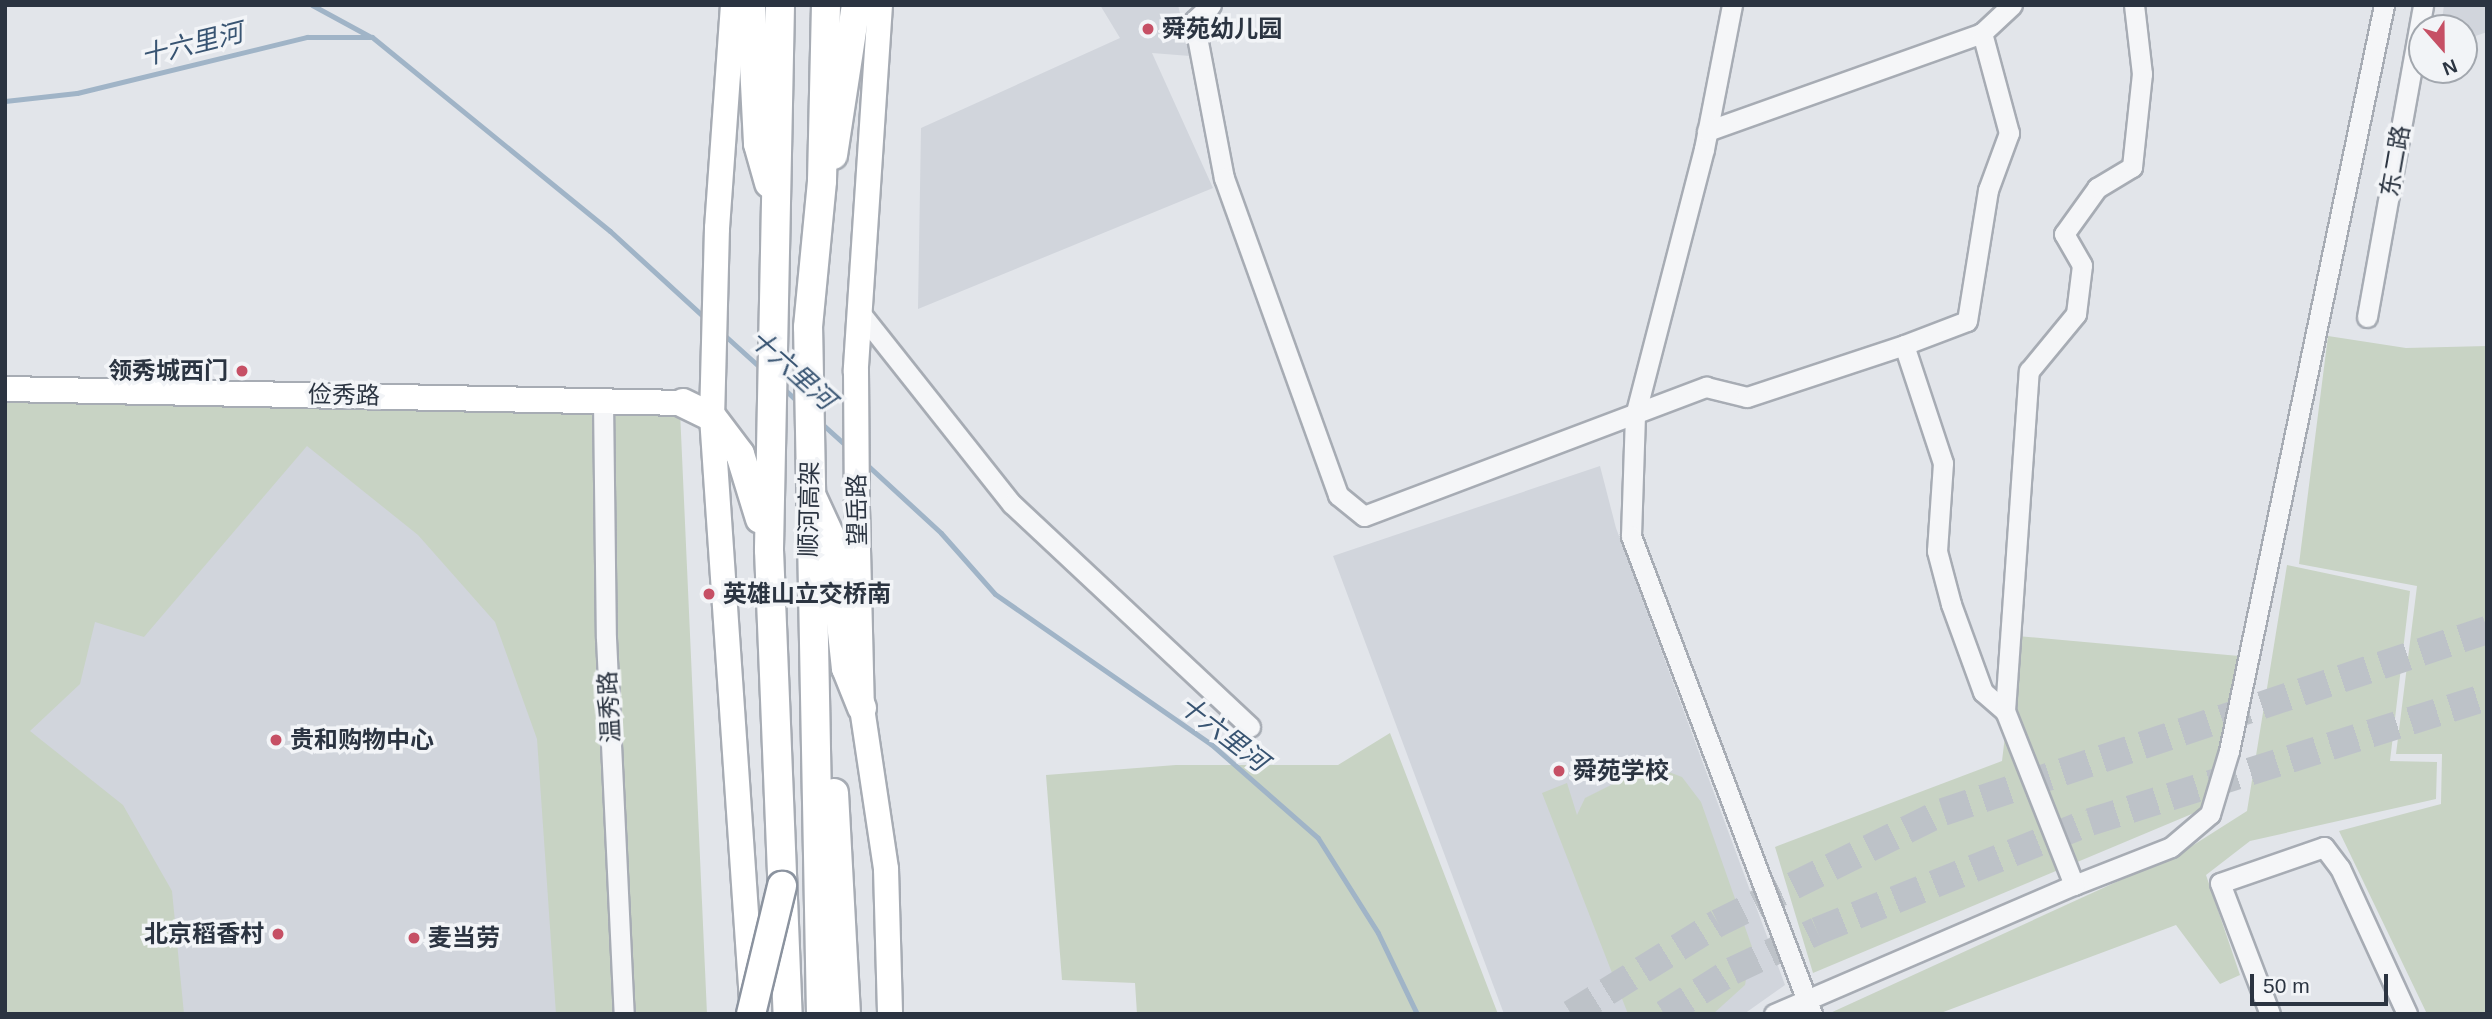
<!DOCTYPE html>
<meta charset="utf-8">
<style>
body{margin:0}
#map{position:relative;width:2492px;height:1019px;overflow:hidden;background:#e2e5ea;font-family:Arial,"Noto Sans SC",sans-serif}
div>[style]{position:absolute}
.built>*{inset:0;background:#d1d5dc}
.green>*{inset:0;background:#c8d3c4}
.stream>*{height:5px;margin:-2.5px;padding:0 2.5px;transform-origin:2.5px;border-radius:2.5px;background:#a0b4c7}
.highway-tunnel>*{height:28px;margin-top:-14px;transform-origin:0;background:repeating-linear-gradient(90deg,#bdc2c8 0 28px,transparent 0 42px)}
.roads{filter:drop-shadow(2px 0 #a7acb4) drop-shadow(-2px 0 #a7acb4) drop-shadow(0 2px #a7acb4) drop-shadow(0 -2px #a7acb4)}
.minor>*{height:19px;margin:-9.5px;padding:0 9.5px;transform-origin:9.5px;border-radius:9.5px;background:#f5f6f8}
.major>*{height:24px;margin:-12px;padding:0 12px;transform-origin:12px;border-radius:12px;background:#fff}
.highway>*{height:28px;margin:-14px;padding:0 14px;transform-origin:14px;border-radius:14px;background:#fff}
.bridges{filter:drop-shadow(2px 0 #8b939f) drop-shadow(-2px 0 #8b939f) drop-shadow(0 2px #8b939f) drop-shadow(0 -2px #8b939f)}
.highway-bridge>*{height:28px;margin:-14px;padding:0 14px;transform-origin:14px;border-radius:14px;background:#fff}
.dots>*{width:19px;height:19px;translate:-50% -50%;box-sizing:border-box;border:4px solid #f2f4f7;border-radius:50%}
span{translate:-50% -50%;white-space:nowrap;text-align:center;line-height:1.15;-webkit-text-stroke:7px #f2f4f7;paint-order:stroke}
.poi-label{font-size:24px;color:#2b3441;font-weight:700}
.left{translate:0 -50%;text-align:left}
.right{translate:-100% -50%;text-align:right}
.street-label{font-size:24px;color:#2b3441}
.water-label{font-size:26px;color:#385472;font-style:italic}
.frame{position:absolute;inset:0;border:7px solid #2b3441;pointer-events:none}
.north{position:absolute;left:2408px;top:14px;width:70px;height:70px;box-sizing:border-box;background:#f2f4f7;border:2px solid #a2a7ae;border-radius:50%;rotate:159deg;font-size:19px;font-weight:700;line-height:28px;text-align:center;color:#2b3441}
.north::after{content:'';display:block;margin:auto;width:24px;height:32px;background:#c65065;clip-path:polygon(50% 0,100% 100%,50% 72%,0 100%)}
.scale{position:absolute;left:2250px;top:974px;width:138px;height:32px;box-sizing:border-box;border:4px solid #2b3441;border-top:0;padding-left:9px;font-size:21px;line-height:24px;white-space:nowrap;color:#2b3441;-webkit-text-stroke:5px #f2f4f7;paint-order:stroke}
</style>
<div id="map">
<div class="built">
<i style="clip-path:polygon(1100px 5px,1178px 5px,1190px 56px,1152px 53px,1213px 188px,918px 309px,921px 128px,1120px 38px)"></i>
<i style="clip-path:polygon(2444px 5px,2487px 5px,2487px 32px,2464px 40px,2464px 28px,2441px 28px)"></i>
<i style="clip-path:polygon(5px 413px,677px 423px,676px 1014px,5px 1014px)"></i>
<i style="clip-path:polygon(1600px 466px,1616px 528px,1785px 985px,1744px 1014px,1504px 1014px,1333px 556px)"></i>
</div>
<div class="green">
<i style="clip-path:polygon(2328px 336px,2406px 348px,2487px 346px,2487px 1014px,2427px 1014px,2339px 831px,2441px 804px,2442px 754px,2396px 754px,2417px 586px,2299px 564px)"></i>
<i style="clip-path:polygon(5px 398px,680px 411px,707px 1014px,556px 1014px,537px 739px,495px 622px,418px 535px,307px 446px,144px 637px,95px 622px,80px 684px,30px 731px,123px 805px,172px 891px,184px 1014px,5px 1014px)"></i>
<i style="clip-path:polygon(2287px 565px,2410px 591px,2390px 761px,2437px 762px,2436px 799px,2250px 841px,2206px 875px,2240px 975px,2220px 984px,2176px 925px,1938px 1014px,1828px 1014px,2184px 851px,2247px 811px)"></i>
<i style="clip-path:polygon(2017px 636px,2239px 656px,2206px 808px,1813px 973px,1775px 847px,2002px 761px)"></i>
<i style="clip-path:polygon(1390px 733px,1498px 1014px,1137px 1014px,1135px 983px,1062px 980px,1046px 775px,1176px 765px,1338px 765px)"></i>
<i style="clip-path:polygon(1661px 769px,1682px 777px,1701px 802px,1752px 947px,1745px 985px,1713px 1014px,1628px 1014px,1542px 793px,1567px 783px,1577px 815px,1585px 798px,1639px 771px)"></i>
</div>
<div class="stream">
<i style="left:312px;top:5px;width:67px;rotate:28.5deg"></i>
<i style="left:5px;top:101px;width:72px;rotate:-6.3deg"></i>
<i style="left:77px;top:93px;width:237px;rotate:-13.7deg"></i>
<i style="left:307px;top:37px;width:65px"></i>
<i style="left:372px;top:37px;width:307px;rotate:39.2deg"></i>
<i style="left:610px;top:231px;width:132px;rotate:42.5deg"></i>
<i style="left:722px;top:333px;width:57px;rotate:42.1deg"></i>
<i style="left:782px;top:387px;width:25px;rotate:43deg"></i>
<i style="left:821px;top:423px;width:39px;rotate:42deg"></i>
<i style="left:865px;top:463px;width:103px;rotate:42.6deg"></i>
<i style="left:941px;top:533px;width:81px;rotate:48.5deg"></i>
<i style="left:995px;top:594px;width:263px;rotate:34.8deg"></i>
<i style="left:1211px;top:744px;width:142px;rotate:41.3deg"></i>
<i style="left:1318px;top:838px;width:112px;rotate:57.7deg"></i>
<i style="left:1378px;top:933px;width:90px;rotate:64.3deg"></i>
</div>
<div class="highway-tunnel">
<i style="left:1571px;top:1014px;width:173px;rotate:-31.8deg"></i>
<i style="left:1718px;top:923px;width:251px;rotate:-26.3deg"></i>
<i style="left:1943px;top:812px;width:574px;rotate:-18.5deg"></i>
<i style="left:1664px;top:1014px;width:80px;rotate:-32.3deg"></i>
<i style="left:1732px;top:971px;width:94px;rotate:-25.2deg"></i>
<i style="left:1817px;top:931px;width:294px;rotate:-21.8deg"></i>
<i style="left:2090px;top:822px;width:416px;rotate:-17.5deg"></i>
</div>
<div class="roads">
<div class="minor">
<i style="left:1211px;top:5px;width:23px;rotate:137deg"></i>
<i style="left:1194px;top:21px;width:160px;rotate:79.2deg"></i>
<i style="left:1224px;top:178px;width:337px;rotate:70.2deg"></i>
<i style="left:1338px;top:495px;width:33px;rotate:39deg"></i>
<i style="left:1364px;top:516px;width:366px;rotate:-20.7deg"></i>
<i style="left:1706px;top:387px;width:42px;rotate:13.7deg"></i>
<i style="left:1747px;top:397px;width:165px;rotate:-18.3deg"></i>
<i style="left:1732px;top:5px;width:147px;rotate:101deg"></i>
<i style="left:1704px;top:149px;width:275px;rotate:104.5deg"></i>
<i style="left:1635px;top:415px;width:121px;rotate:91.9deg"></i>
<i style="left:1631px;top:536px;width:511px;rotate:69.26deg"></i>
<i style="left:1707px;top:131px;width:292px;rotate:-19.6deg"></i>
<i style="left:862px;top:315px;width:241px;rotate:51.6deg"></i>
<i style="left:1012px;top:504px;width:326px;rotate:43.1deg"></i>
<i style="left:2367px;top:317px;width:317px;rotate:-79.8deg"></i>
<i style="left:603px;top:401px;width:237px;rotate:89.3deg"></i>
<i style="left:606px;top:638px;width:376px;rotate:87.3deg"></i>
<i style="left:2005px;top:711px;width:29px;rotate:-139deg"></i>
<i style="left:1983px;top:692px;width:94px;rotate:-110deg"></i>
<i style="left:1951px;top:604px;width:55px;rotate:-104.8deg"></i>
<i style="left:1937px;top:551px;width:88px;rotate:-86.1deg"></i>
<i style="left:1943px;top:463px;width:124px;rotate:-108.3deg"></i>
<i style="left:1904px;top:345px;width:67px;rotate:-20.9deg"></i>
<i style="left:1967px;top:321px;width:133px;rotate:-80.9deg"></i>
<i style="left:1988px;top:190px;width:61px;rotate:-69.8deg"></i>
<i style="left:2009px;top:133px;width:104px;rotate:-105.1deg"></i>
<i style="left:1982px;top:33px;width:41px;rotate:-43deg"></i>
<i style="left:2074px;top:885px;width:104px;rotate:-21.4deg"></i>
<i style="left:2171px;top:847px;width:51px;rotate:-40.2deg"></i>
<i style="left:2210px;top:814px;width:66px;rotate:-73.2deg"></i>
<i style="left:2229px;top:751px;width:762px;rotate:-78.26deg"></i>
<i style="left:1774px;top:1014px;width:327px;rotate:-23.3deg"></i>
<i style="left:2074px;top:885px;width:187px;rotate:-111.6deg"></i>
<i style="left:2005px;top:711px;width:341px;rotate:-86deg"></i>
<i style="left:2029px;top:371px;width:74px;rotate:-50.5deg"></i>
<i style="left:2076px;top:314px;width:49px;rotate:-83deg"></i>
<i style="left:2082px;top:265px;width:36px;rotate:-120deg"></i>
<i style="left:2064px;top:234px;width:57px;rotate:-54.3deg"></i>
<i style="left:2097px;top:188px;width:41px;rotate:-31deg"></i>
<i style="left:2132px;top:167px;width:94px;rotate:-83.9deg"></i>
<i style="left:2142px;top:74px;width:69px;rotate:-96.6deg"></i>
<i style="left:2270px;top:1014px;width:140px;rotate:-110.9deg"></i>
<i style="left:2220px;top:883px;width:110px;rotate:-19.1deg"></i>
<i style="left:2324px;top:847px;width:26px;rotate:53deg"></i>
<i style="left:2340px;top:868px;width:161px;rotate:65.3deg"></i>
</div>
<div class="major">
<i style="left:733px;top:5px;width:224px;rotate:94.1deg"></i>
<i style="left:717px;top:228px;width:189px;rotate:91.5deg"></i>
<i style="left:712px;top:417px;width:584px;rotate:86.08deg"></i>
<i style="left:880px;top:5px;width:367px;rotate:93.8deg"></i>
<i style="left:856px;top:371px;width:137px;rotate:89.6deg"></i>
<i style="left:857px;top:508px;width:200px;rotate:88.6deg"></i>
<i style="left:862px;top:708px;width:163px;rotate:81.5deg"></i>
<i style="left:886px;top:869px;width:145px;rotate:88.4deg"></i>
<i style="left:5px;top:389px;width:678px;rotate:1.18deg"></i>
</div>
<div class="highway">
<i style="left:751px;top:5px;width:139px;rotate:87.1deg"></i>
<i style="left:758px;top:144px;width:41px;rotate:74.2deg"></i>
<i style="left:780px;top:5px;width:545px;rotate:91.16deg"></i>
<i style="left:769px;top:550px;width:464px;rotate:87.7deg"></i>
<i style="left:833px;top:155px;width:152px;rotate:-81.3deg"></i>
<i style="left:683px;top:403px;width:32px;rotate:26deg"></i>
<i style="left:712px;top:417px;width:46px;rotate:52.9deg"></i>
<i style="left:740px;top:454px;width:68px;rotate:72.9deg"></i>
<i style="left:813px;top:499px;width:45px;rotate:65.1deg"></i>
<i style="left:832px;top:540px;width:129px;rotate:83.8deg"></i>
<i style="left:846px;top:668px;width:43px;rotate:68.2deg"></i>
<i style="left:834px;top:793px;width:221px;rotate:86.9deg"></i>
<i style="left:821px;top:1014px;width:687px;rotate:-91.08deg"></i>
<i style="left:808px;top:327px;width:147px;rotate:-84.5deg"></i>
<i style="left:822px;top:181px;width:176px;rotate:-88.7deg"></i>
</div>
</div>
<div class="bridges">
<div class="highway-bridge">
<i style="left:751px;top:1014px;width:132px;rotate:-76.4deg"></i>
</div>
</div>
<div class="dots">
<i style="left:1148px;top:29px;background:#c65065"></i>
<i style="left:242px;top:371px;background:#c65065"></i>
<i style="left:709px;top:594px;background:#c65065"></i>
<i style="left:276px;top:740px;background:#c65065"></i>
<i style="left:1559px;top:771px;background:#c65065"></i>
<i style="left:278px;top:934px;background:#c65065"></i>
<i style="left:414px;top:938px;background:#c65065"></i>
</div>
<div class="poi-label">
<span class="left" style="left:1162px;top:29px">舜苑幼儿园</span>
<span class="right" style="left:228px;top:371px">领秀城西门</span>
<span class="left" style="left:723px;top:594px">英雄山立交桥南</span>
<span class="left" style="left:290px;top:740px">贵和购物中心</span>
<span class="left" style="left:1573px;top:771px">舜苑学校</span>
<span class="right" style="left:264px;top:934px">北京稻香村</span>
<span class="left" style="left:428px;top:938px">麦当劳</span>
</div>
<div class="street-label">
<span style="left:2395px;top:161px;rotate:-80deg">东二路</span>
<span style="left:344px;top:395px;rotate:1deg">俭秀路</span>
<span style="left:809px;top:509px;rotate:-89deg">顺河高架</span>
<span style="left:857px;top:510px;rotate:-91deg">望岳路</span>
<span style="left:609px;top:707px;rotate:-93deg">温秀路</span>
</div>
<div class="water-label">
<span style="left:192px;top:45px;rotate:-14deg">十六里河</span>
<span style="left:792px;top:370px;rotate:42deg">十六里河</span>
<span style="left:1223px;top:734px;rotate:38deg">十六里河</span>
</div>
<div class="frame"></div>
<div class="north">N</div>
<div class="scale">50 m</div>
</div>
